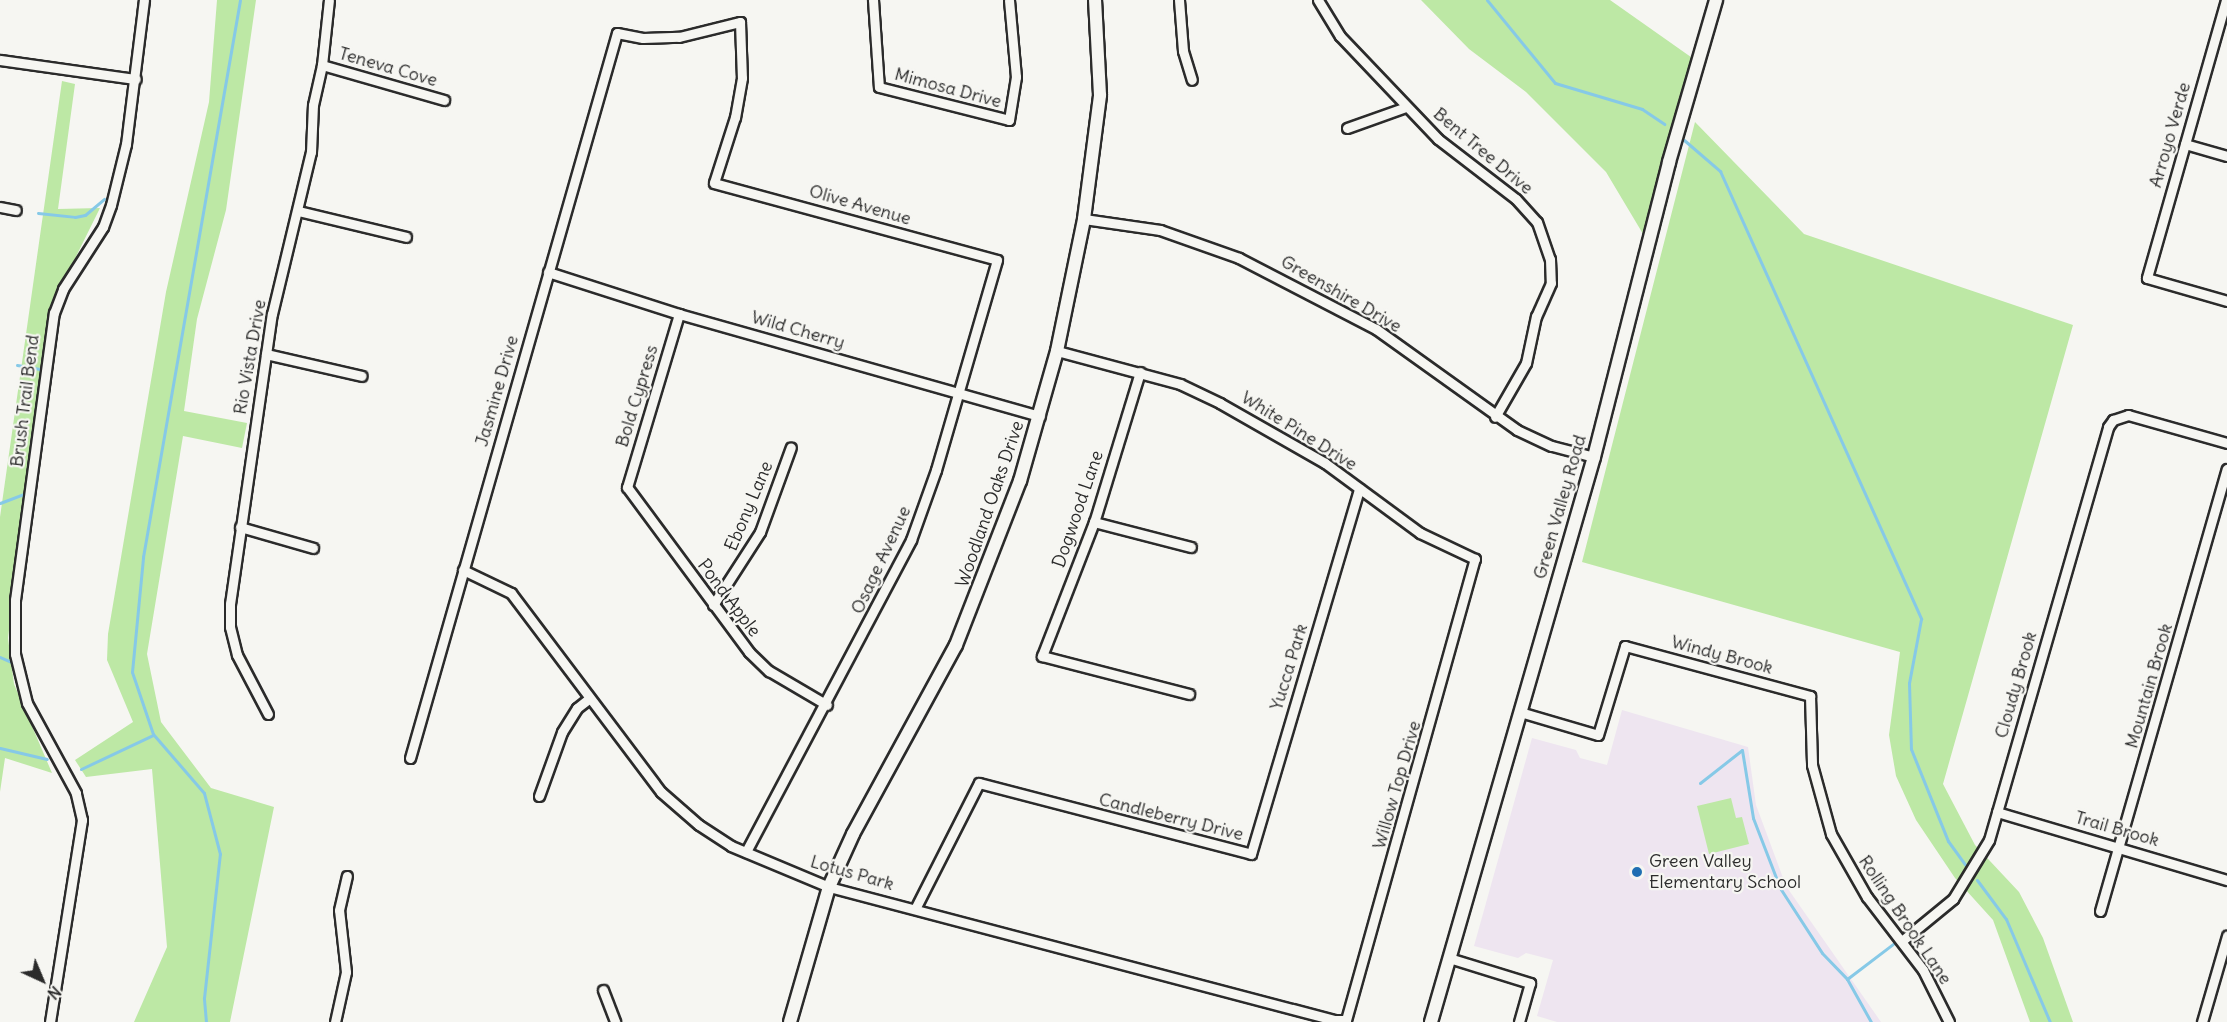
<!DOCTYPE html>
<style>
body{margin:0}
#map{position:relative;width:2227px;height:1022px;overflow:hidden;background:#f6f6f2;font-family:Delius,sans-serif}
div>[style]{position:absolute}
.built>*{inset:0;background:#eee5f0}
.green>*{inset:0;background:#bde8a5}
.stream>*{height:3px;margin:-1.5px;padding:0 1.5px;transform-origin:1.5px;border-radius:1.5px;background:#86c9e7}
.roads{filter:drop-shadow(2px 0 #2b2b2b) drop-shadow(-2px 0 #2b2b2b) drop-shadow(0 2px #2b2b2b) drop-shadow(0 -2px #2b2b2b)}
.minor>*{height:9px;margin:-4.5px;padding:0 4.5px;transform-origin:4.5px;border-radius:4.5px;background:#f6f6f2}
.tertiary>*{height:12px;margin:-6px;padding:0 6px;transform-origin:6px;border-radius:6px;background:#f6f6f2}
.dots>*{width:16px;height:16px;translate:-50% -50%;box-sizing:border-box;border:3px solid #f6f6f2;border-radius:50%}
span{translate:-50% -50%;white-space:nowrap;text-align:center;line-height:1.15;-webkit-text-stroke:4.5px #f6f6f2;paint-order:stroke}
.street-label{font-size:18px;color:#2b2b2b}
.poi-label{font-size:18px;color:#2b2b2b}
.left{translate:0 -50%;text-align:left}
.north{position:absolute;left:12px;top:950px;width:60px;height:60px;-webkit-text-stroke:4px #f6f6f2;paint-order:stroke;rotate:136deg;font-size:16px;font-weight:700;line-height:24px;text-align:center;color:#2b2b2b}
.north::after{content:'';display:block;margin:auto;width:21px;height:27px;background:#2b2b2b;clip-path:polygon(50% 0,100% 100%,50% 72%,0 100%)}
</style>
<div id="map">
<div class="built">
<i style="clip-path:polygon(1622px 710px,1748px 747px,1756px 805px,1786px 886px,1881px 1022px,1557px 1022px,1537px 1016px,1553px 960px,1526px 953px,1518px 958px,1474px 946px,1532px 738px,1576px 750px,1580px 758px,1607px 765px)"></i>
</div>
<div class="green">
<i style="clip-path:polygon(217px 0,256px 0,226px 210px,197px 319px,184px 411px,247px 423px,242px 448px,183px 436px,147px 654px,161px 722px,211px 788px,274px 807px,230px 1022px,134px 1022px,167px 947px,152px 769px,86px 777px,75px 760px,133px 722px,107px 660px,108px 634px,166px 292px,209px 102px)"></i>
<i style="clip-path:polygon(1421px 0,1610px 0,1698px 62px,1649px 244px,1606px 172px,1526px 92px,1469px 49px)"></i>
<i style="clip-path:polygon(62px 81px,75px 84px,58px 209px,100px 208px,50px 309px,8px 638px,14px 684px,52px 773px,5px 758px,0 792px,0 517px)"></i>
<i style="clip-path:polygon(1695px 122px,1804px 234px,2073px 325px,1943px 784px,1975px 845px,2019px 892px,2043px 938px,2073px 1022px,2030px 1022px,1993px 920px,1955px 878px,1916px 820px,1896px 776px,1889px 735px,1900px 652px,1582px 562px)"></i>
<i style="clip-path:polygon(1731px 798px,1736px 818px,1742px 817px,1749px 844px,1709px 854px,1697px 806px)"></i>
</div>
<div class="stream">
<i style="left:1487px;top:0;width:107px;rotate:50.7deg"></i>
<i style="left:1555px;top:83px;width:91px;rotate:16.6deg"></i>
<i style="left:1642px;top:109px;width:27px;rotate:34deg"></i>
<i style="left:1684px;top:140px;width:48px;rotate:40.7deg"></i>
<i style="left:1720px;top:171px;width:491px;rotate:65.8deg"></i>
<i style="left:1921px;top:619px;width:65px;rotate:100.6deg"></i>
<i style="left:1909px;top:683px;width:66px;rotate:88.3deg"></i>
<i style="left:1911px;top:749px;width:99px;rotate:68.1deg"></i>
<i style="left:1948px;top:841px;width:31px;rotate:54deg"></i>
<i style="left:38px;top:213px;width:37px;rotate:6deg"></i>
<i style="left:75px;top:217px;width:10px;rotate:-11deg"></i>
<i style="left:85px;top:215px;width:25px;rotate:-40deg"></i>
<i style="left:17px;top:365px;width:23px;rotate:10deg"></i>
<i style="left:0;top:503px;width:25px;rotate:-21deg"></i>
<i style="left:0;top:657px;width:12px;rotate:24deg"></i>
<i style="left:0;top:748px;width:48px;rotate:13.2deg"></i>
<i style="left:81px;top:769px;width:80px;rotate:-25.3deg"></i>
<i style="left:1700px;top:783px;width:53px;rotate:-38.2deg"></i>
<i style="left:1742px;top:750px;width:69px;rotate:80.8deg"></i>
<i style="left:1753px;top:818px;width:75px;rotate:68.9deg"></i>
<i style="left:1780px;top:888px;width:77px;rotate:57.1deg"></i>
<i style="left:1822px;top:953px;width:36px;rotate:46deg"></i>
<i style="left:1847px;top:979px;width:49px;rotate:60.8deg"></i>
<i style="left:1977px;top:880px;width:49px;rotate:53.4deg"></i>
<i style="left:2006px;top:919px;width:112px;rotate:66.9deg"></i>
<i style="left:1847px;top:979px;width:58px;rotate:-37.3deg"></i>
<i style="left:206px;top:1022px;width:24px;rotate:-95deg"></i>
<i style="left:204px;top:998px;width:145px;rotate:-83.7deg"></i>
<i style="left:220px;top:854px;width:63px;rotate:-104.7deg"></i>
<i style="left:204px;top:793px;width:78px;rotate:-130.8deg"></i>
<i style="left:153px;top:734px;width:65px;rotate:-108.7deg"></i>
<i style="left:132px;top:672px;width:116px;rotate:-84.5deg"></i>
<i style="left:143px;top:557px;width:565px;rotate:-80.12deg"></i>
</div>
<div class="roads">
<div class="minor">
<i style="left:873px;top:0;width:87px;rotate:86.1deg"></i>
<i style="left:879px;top:87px;width:134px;rotate:14.2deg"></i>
<i style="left:1009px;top:120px;width:44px;rotate:-80.8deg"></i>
<i style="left:1016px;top:77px;width:77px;rotate:-95.2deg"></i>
<i style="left:1179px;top:0;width:51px;rotate:85.5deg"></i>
<i style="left:1183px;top:51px;width:30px;rotate:73deg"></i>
<i style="left:1318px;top:0;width:42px;rotate:58.6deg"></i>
<i style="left:1340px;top:36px;width:142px;rotate:46.4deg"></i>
<i style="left:1438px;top:139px;width:98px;rotate:37.6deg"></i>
<i style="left:1516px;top:199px;width:31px;rotate:48deg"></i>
<i style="left:1537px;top:222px;width:39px;rotate:71deg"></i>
<i style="left:1550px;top:259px;width:24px;rotate:88deg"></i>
<i style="left:1551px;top:283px;width:36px;rotate:114deg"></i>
<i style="left:1536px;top:316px;width:48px;rotate:102deg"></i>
<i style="left:1526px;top:363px;width:62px;rotate:119.9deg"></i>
<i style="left:2226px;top:0;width:289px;rotate:105.9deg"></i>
<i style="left:2147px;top:278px;width:83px;rotate:16deg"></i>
<i style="left:0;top:60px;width:137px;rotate:8deg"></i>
<i style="left:322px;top:65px;width:127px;rotate:16deg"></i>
<i style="left:1347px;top:128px;width:63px;rotate:-19.6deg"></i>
<i style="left:2185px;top:144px;width:44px;rotate:15.9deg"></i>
<i style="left:0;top:207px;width:16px;rotate:11deg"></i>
<i style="left:298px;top:211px;width:111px;rotate:13.5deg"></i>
<i style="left:1084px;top:219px;width:77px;rotate:8.2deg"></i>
<i style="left:1160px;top:230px;width:84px;rotate:19.5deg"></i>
<i style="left:1239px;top:258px;width:154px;rotate:27.4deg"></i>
<i style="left:1376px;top:329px;width:173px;rotate:35.6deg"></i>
<i style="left:1517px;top:430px;width:38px;rotate:25deg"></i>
<i style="left:1552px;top:446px;width:43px;rotate:14.7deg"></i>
<i style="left:548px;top:272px;width:138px;rotate:17.8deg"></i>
<i style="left:679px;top:314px;width:375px;rotate:15.8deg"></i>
<i style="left:679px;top:314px;width:181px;rotate:106.7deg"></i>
<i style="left:627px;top:487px;width:205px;rotate:53.5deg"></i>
<i style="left:749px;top:652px;width:28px;rotate:44deg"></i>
<i style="left:769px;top:671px;width:67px;rotate:30.4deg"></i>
<i style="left:266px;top:354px;width:98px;rotate:12.9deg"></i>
<i style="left:1140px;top:372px;width:157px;rotate:107deg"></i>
<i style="left:1094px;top:522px;width:144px;rotate:111.2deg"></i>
<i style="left:1042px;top:656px;width:152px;rotate:14.5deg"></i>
<i style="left:1094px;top:522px;width:100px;rotate:14.5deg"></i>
<i style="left:240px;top:527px;width:76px;rotate:16deg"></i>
<i style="left:463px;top:570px;width:53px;rotate:25.6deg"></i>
<i style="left:511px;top:593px;width:249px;rotate:53deg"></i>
<i style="left:661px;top:792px;width:50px;rotate:41deg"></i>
<i style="left:699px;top:825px;width:38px;rotate:33deg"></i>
<i style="left:731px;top:846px;width:106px;rotate:22.7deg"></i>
<i style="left:829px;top:887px;width:522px;rotate:14.75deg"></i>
<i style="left:1334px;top:1020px;width:12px"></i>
<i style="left:1346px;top:1020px;width:479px;rotate:-74.4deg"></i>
<i style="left:1475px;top:559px;width:61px;rotate:-154.7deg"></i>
<i style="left:1420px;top:533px;width:118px;rotate:-143.6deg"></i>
<i style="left:1325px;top:463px;width:121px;rotate:-150.3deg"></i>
<i style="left:1220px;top:403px;width:44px;rotate:-154.6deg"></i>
<i style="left:1180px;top:384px;width:127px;rotate:-165deg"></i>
<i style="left:713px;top:605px;width:87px;rotate:-57.2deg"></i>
<i style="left:760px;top:532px;width:90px;rotate:-70deg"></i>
<i style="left:1520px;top:712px;width:81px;rotate:16.4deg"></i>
<i style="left:1598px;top:735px;width:93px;rotate:-73.1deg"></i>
<i style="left:1625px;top:646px;width:192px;rotate:15.1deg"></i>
<i style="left:1810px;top:696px;width:69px;rotate:88.3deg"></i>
<i style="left:1812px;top:765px;width:72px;rotate:74.6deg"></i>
<i style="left:1831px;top:834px;width:73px;rotate:60.3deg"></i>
<i style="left:1867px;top:897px;width:92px;rotate:52.5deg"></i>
<i style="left:1923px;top:970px;width:58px;rotate:63.4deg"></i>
<i style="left:268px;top:714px;width:67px;rotate:-117.7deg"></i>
<i style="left:237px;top:655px;width:29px;rotate:-104deg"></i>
<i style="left:230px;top:627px;width:23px;rotate:-90deg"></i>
<i style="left:230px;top:604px;width:293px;rotate:-81.8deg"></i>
<i style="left:272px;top:314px;width:167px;rotate:-76.5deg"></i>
<i style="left:311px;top:152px;width:47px;rotate:-87.6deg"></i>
<i style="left:313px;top:105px;width:41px;rotate:-77.3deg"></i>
<i style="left:322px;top:65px;width:65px;rotate:-83.9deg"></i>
<i style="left:410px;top:758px;width:754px;rotate:-74.07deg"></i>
<i style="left:617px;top:33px;width:26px;rotate:11deg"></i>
<i style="left:643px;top:38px;width:36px;rotate:-2deg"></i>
<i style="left:679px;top:37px;width:63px;rotate:-13.8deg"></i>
<i style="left:740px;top:22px;width:56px;rotate:88deg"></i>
<i style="left:742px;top:78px;width:40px;rotate:100deg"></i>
<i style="left:735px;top:117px;width:69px;rotate:107.7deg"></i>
<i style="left:714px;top:183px;width:293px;rotate:15.2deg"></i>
<i style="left:997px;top:260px;width:219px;rotate:106.2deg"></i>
<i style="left:936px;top:470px;width:74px;rotate:109.7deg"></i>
<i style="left:911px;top:540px;width:353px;rotate:117.9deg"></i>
<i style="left:539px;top:796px;width:68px;rotate:-70.2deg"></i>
<i style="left:562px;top:732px;width:28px;rotate:-58deg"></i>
<i style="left:577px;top:708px;width:16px;rotate:-38deg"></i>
<i style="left:1997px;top:812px;width:240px;rotate:16.5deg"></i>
<i style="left:916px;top:907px;width:139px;rotate:-63.1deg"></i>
<i style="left:979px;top:783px;width:281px;rotate:14.6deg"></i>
<i style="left:1251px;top:854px;width:381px;rotate:-73.5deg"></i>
<i style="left:2100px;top:911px;width:460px;rotate:-74deg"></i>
<i style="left:1903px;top:940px;width:65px;rotate:-39.4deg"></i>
<i style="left:1953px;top:899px;width:69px;rotate:-58.6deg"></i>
<i style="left:1989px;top:840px;width:430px;rotate:-73.9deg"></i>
<i style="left:2108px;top:427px;width:9px;rotate:-54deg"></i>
<i style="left:2113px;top:420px;width:16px;rotate:-18deg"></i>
<i style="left:2128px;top:415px;width:103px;rotate:15.8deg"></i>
<i style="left:1449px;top:958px;width:85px;rotate:17.2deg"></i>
<i style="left:1530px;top:983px;width:41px;rotate:105.8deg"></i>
<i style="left:603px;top:990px;width:34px;rotate:69deg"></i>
<i style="left:50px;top:1022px;width:205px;rotate:-81deg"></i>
<i style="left:82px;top:820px;width:28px;rotate:-103deg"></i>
<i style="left:76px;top:793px;width:102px;rotate:-118.6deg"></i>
<i style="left:27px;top:703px;width:50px;rotate:-103.8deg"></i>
<i style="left:15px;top:654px;width:54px;rotate:-90deg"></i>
<i style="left:15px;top:600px;width:290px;rotate:-82.3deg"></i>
<i style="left:54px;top:313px;width:26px;rotate:-69deg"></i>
<i style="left:63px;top:289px;width:74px;rotate:-57.2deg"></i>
<i style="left:103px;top:227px;width:23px;rotate:-70deg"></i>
<i style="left:111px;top:205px;width:63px;rotate:-76.2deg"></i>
<i style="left:126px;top:144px;width:145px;rotate:-82.9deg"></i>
<i style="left:335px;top:1022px;width:51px;rotate:-77.6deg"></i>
<i style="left:346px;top:972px;width:62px;rotate:-96.4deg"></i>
<i style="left:339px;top:910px;width:35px;rotate:-77deg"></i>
<i style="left:2202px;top:1022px;width:90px;rotate:-73.8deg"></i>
</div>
<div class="tertiary">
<i style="left:790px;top:1022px;width:141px;rotate:-73.9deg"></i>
<i style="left:829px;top:887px;width:58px;rotate:-65.6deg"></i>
<i style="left:853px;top:834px;width:215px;rotate:-61.4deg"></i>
<i style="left:956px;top:645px;width:176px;rotate:-68.7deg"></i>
<i style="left:1020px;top:481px;width:135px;rotate:-74.1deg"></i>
<i style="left:1057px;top:351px;width:135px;rotate:-78.4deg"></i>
<i style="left:1084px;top:219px;width:125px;rotate:-82.6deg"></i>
<i style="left:1100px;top:95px;width:95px;rotate:-93deg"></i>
<i style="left:1431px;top:1022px;width:588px;rotate:-73.91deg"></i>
<i style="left:1594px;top:457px;width:304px;rotate:-75.7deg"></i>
<i style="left:1669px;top:162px;width:169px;rotate:-73.8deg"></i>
</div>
</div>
<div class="dots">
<i style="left:1637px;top:872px;background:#1f6fb2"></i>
</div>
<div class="street-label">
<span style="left:388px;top:67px;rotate:16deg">Teneva Cove</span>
<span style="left:948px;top:88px;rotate:15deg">Mimosa Drive</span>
<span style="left:2170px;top:135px;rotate:-74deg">Arroyo Verde</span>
<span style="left:1483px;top:151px;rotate:40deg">Bent Tree Drive</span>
<span style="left:860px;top:205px;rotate:16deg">Olive Avenue</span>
<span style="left:1341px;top:294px;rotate:30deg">Greenshire Drive</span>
<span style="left:798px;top:330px;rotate:16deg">Wild Cherry</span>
<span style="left:250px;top:357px;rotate:-80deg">Rio Vista Drive</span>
<span style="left:497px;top:391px;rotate:-74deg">Jasmine Drive</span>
<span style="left:637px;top:396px;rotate:-73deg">Bold Cypress</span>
<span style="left:25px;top:401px;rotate:-83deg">Brush Trail Bend</span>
<span style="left:1299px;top:431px;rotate:32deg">White Pine Drive</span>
<span style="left:990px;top:504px;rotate:-71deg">Woodland Oaks Drive</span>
<span style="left:749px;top:506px;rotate:-67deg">Ebony Lane</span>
<span style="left:1560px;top:507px;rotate:-74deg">Green Valley Road</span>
<span style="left:1078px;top:509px;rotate:-71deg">Dogwood Lane</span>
<span style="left:881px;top:560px;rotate:-65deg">Osage Avenue</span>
<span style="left:729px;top:598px;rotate:53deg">Pond Apple</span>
<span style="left:1722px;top:655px;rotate:15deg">Windy Brook</span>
<span style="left:1289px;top:667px;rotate:-73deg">Yucca Park</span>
<span style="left:2016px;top:685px;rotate:-74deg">Cloudy Brook</span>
<span style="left:2149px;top:686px;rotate:-74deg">Mountain Brook</span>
<span style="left:1397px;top:785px;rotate:-74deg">Willow Top Drive</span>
<span style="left:1171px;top:817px;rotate:14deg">Candleberry Drive</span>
<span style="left:2117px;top:829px;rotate:16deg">Trail Brook</span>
<span style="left:852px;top:873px;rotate:16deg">Lotus Park</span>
<span style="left:1905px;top:920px;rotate:56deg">Rolling Brook Lane</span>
</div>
<div class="poi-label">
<span class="left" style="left:1649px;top:872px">Green Valley<br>Elementary School</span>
</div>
<div class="north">N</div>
</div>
